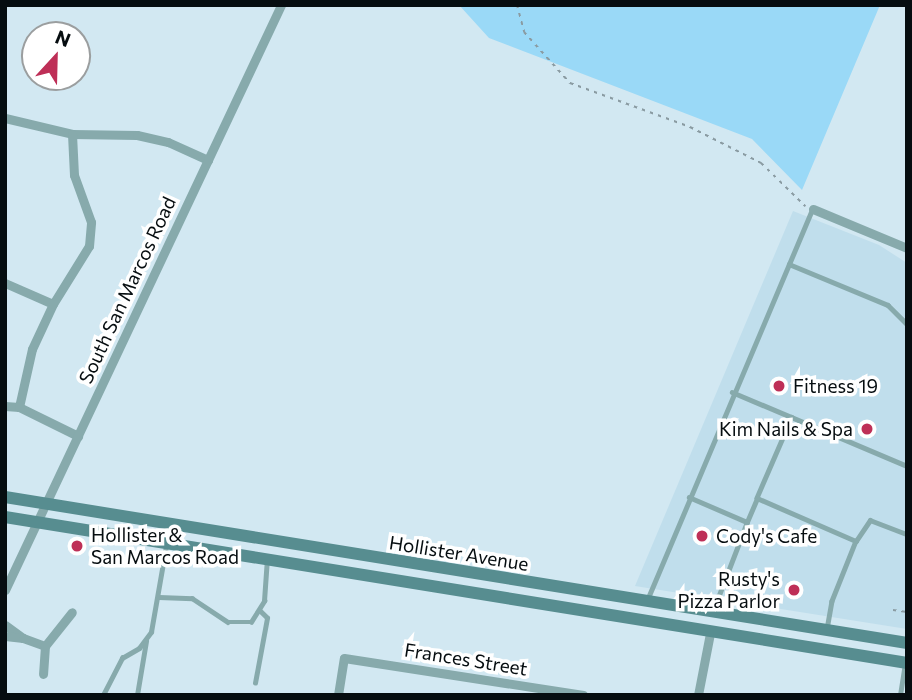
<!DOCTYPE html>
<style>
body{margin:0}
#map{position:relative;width:912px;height:700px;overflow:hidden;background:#d2e8f2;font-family:Commissioner,sans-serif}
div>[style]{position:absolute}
.built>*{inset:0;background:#c0deec}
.green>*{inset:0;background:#9ad9f7}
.path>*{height:2px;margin-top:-1px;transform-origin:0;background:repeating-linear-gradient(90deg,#8a9ba2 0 3.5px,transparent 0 8.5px)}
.service>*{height:4.5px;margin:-2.25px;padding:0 2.25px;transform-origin:2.25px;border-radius:2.25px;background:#87aaac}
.minor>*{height:9px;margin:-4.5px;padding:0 4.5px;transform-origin:4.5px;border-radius:4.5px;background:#87aaac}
.secondary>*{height:12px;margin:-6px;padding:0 6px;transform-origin:6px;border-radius:6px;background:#578d90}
.dots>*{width:19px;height:19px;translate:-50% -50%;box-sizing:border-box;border:4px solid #fff;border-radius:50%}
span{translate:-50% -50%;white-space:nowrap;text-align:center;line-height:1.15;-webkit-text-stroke:7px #fff;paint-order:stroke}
.street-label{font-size:19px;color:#060d10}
.poi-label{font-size:19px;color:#060d10}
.left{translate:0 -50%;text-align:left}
.right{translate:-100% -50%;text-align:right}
.frame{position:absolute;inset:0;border:7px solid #060d10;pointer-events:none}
.north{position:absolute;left:21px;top:21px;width:70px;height:70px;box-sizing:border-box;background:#fff;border:2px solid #9b9e9f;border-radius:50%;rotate:22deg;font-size:19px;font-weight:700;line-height:28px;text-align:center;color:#060d10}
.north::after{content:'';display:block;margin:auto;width:24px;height:32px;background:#be2f57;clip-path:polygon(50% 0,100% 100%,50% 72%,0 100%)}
</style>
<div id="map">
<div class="built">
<i style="clip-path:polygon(793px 211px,879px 245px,907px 263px,907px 629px,635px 586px)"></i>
</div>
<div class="green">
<i style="clip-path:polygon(459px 5px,880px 5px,802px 190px,752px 139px,489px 38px)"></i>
</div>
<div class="path">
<i style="left:517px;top:5px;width:28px;rotate:75deg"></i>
<i style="left:524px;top:32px;width:69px;rotate:48deg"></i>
<i style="left:570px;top:83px;width:128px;rotate:20.1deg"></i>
<i style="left:690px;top:127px;width:80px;rotate:26.9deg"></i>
<i style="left:761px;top:163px;width:62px;rotate:44.3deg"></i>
<i style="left:893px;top:610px;width:14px;rotate:8deg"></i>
</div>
<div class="service">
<i style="left:789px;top:264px;width:107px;rotate:22.5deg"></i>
<i style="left:888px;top:305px;width:27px;rotate:45deg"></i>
<i style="left:732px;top:392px;width:190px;rotate:22.9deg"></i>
<i style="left:792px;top:417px;width:88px;rotate:113.4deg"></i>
<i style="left:757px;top:498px;width:108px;rotate:23.5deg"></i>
<i style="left:856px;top:541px;width:65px;rotate:111.8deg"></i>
<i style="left:832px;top:601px;width:29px;rotate:100deg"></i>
<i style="left:689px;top:497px;width:63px;rotate:23.3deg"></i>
<i style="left:747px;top:522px;width:26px;rotate:-67deg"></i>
<i style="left:856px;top:541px;width:25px;rotate:-56deg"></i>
<i style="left:870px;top:520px;width:40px;rotate:21deg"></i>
<i style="left:159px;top:597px;width:33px;rotate:2deg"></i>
<i style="left:192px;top:598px;width:43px;rotate:33.7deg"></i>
<i style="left:228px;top:622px;width:23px"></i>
<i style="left:251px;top:622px;width:25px;rotate:-58deg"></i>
<i style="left:264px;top:601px;width:39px;rotate:-86deg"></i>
<i style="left:648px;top:598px;width:421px;rotate:-67.1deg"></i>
<i style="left:714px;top:608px;width:92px;rotate:-69deg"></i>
<i style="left:255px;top:683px;width:66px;rotate:-79.5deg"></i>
<i style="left:267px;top:618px;width:10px;rotate:-135deg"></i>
<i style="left:103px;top:695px;width:42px;rotate:-62.8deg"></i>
<i style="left:122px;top:658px;width:20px;rotate:-30deg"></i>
<i style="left:139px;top:648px;width:20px;rotate:-53deg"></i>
<i style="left:151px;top:632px;width:87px;rotate:-80.1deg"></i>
<i style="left:137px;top:695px;width:55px;rotate:-80.5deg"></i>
<i style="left:900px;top:695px;width:31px;rotate:-81deg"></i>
</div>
<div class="minor">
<i style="left:5px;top:118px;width:69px;rotate:13.4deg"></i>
<i style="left:72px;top:134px;width:65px;rotate:0.9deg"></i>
<i style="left:137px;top:135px;width:32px;rotate:13deg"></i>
<i style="left:168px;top:142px;width:44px;rotate:24.2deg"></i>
<i style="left:813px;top:209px;width:102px;rotate:22.5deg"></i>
<i style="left:5px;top:283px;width:52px;rotate:23.6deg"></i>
<i style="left:5px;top:406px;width:14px;rotate:4deg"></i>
<i style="left:19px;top:407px;width:66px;rotate:26.2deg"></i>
<i style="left:19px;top:407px;width:59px;rotate:-77.4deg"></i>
<i style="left:32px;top:349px;width:50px;rotate:-65deg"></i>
<i style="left:53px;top:304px;width:68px;rotate:-58.2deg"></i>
<i style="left:89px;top:246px;width:24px;rotate:-85deg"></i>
<i style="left:91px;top:222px;width:50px;rotate:-109.9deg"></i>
<i style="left:74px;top:175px;width:41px;rotate:-92.8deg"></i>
<i style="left:5px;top:590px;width:647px;rotate:-64.74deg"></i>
<i style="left:5px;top:625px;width:22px;rotate:36deg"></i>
<i style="left:23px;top:638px;width:18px;rotate:-174deg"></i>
<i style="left:23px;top:638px;width:23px;rotate:20deg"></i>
<i style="left:45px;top:646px;width:28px;rotate:94deg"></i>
<i style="left:45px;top:646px;width:43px;rotate:-51.5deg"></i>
<i style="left:338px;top:695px;width:37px;rotate:-81deg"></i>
<i style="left:344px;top:658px;width:242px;rotate:8.8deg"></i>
<i style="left:698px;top:695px;width:63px;rotate:-79deg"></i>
</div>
<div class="secondary">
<i style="left:5px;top:497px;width:914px;rotate:9.19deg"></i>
<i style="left:5px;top:517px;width:914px;rotate:9.19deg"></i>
</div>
<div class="dots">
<i style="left:779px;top:386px;background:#be2f57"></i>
<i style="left:867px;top:429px;background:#be2f57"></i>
<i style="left:702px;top:536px;background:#be2f57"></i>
<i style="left:77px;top:546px;background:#be2f57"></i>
<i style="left:794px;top:590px;background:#be2f57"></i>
</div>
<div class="street-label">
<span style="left:127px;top:290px;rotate:-65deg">South San Marcos Road</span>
<span style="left:459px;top:553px;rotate:9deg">Hollister Avenue</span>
<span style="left:466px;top:659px;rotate:9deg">Frances Street</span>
</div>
<div class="poi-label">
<span class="left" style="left:793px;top:386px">Fitness 19</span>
<span class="right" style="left:853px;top:429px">Kim Nails &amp; Spa</span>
<span class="left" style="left:91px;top:546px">Hollister &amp;<br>San Marcos Road</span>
<span class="left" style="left:716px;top:536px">Cody's Cafe</span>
<span class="right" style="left:780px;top:590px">Rusty's<br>Pizza Parlor</span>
</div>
<div class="frame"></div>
<div class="north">N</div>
</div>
